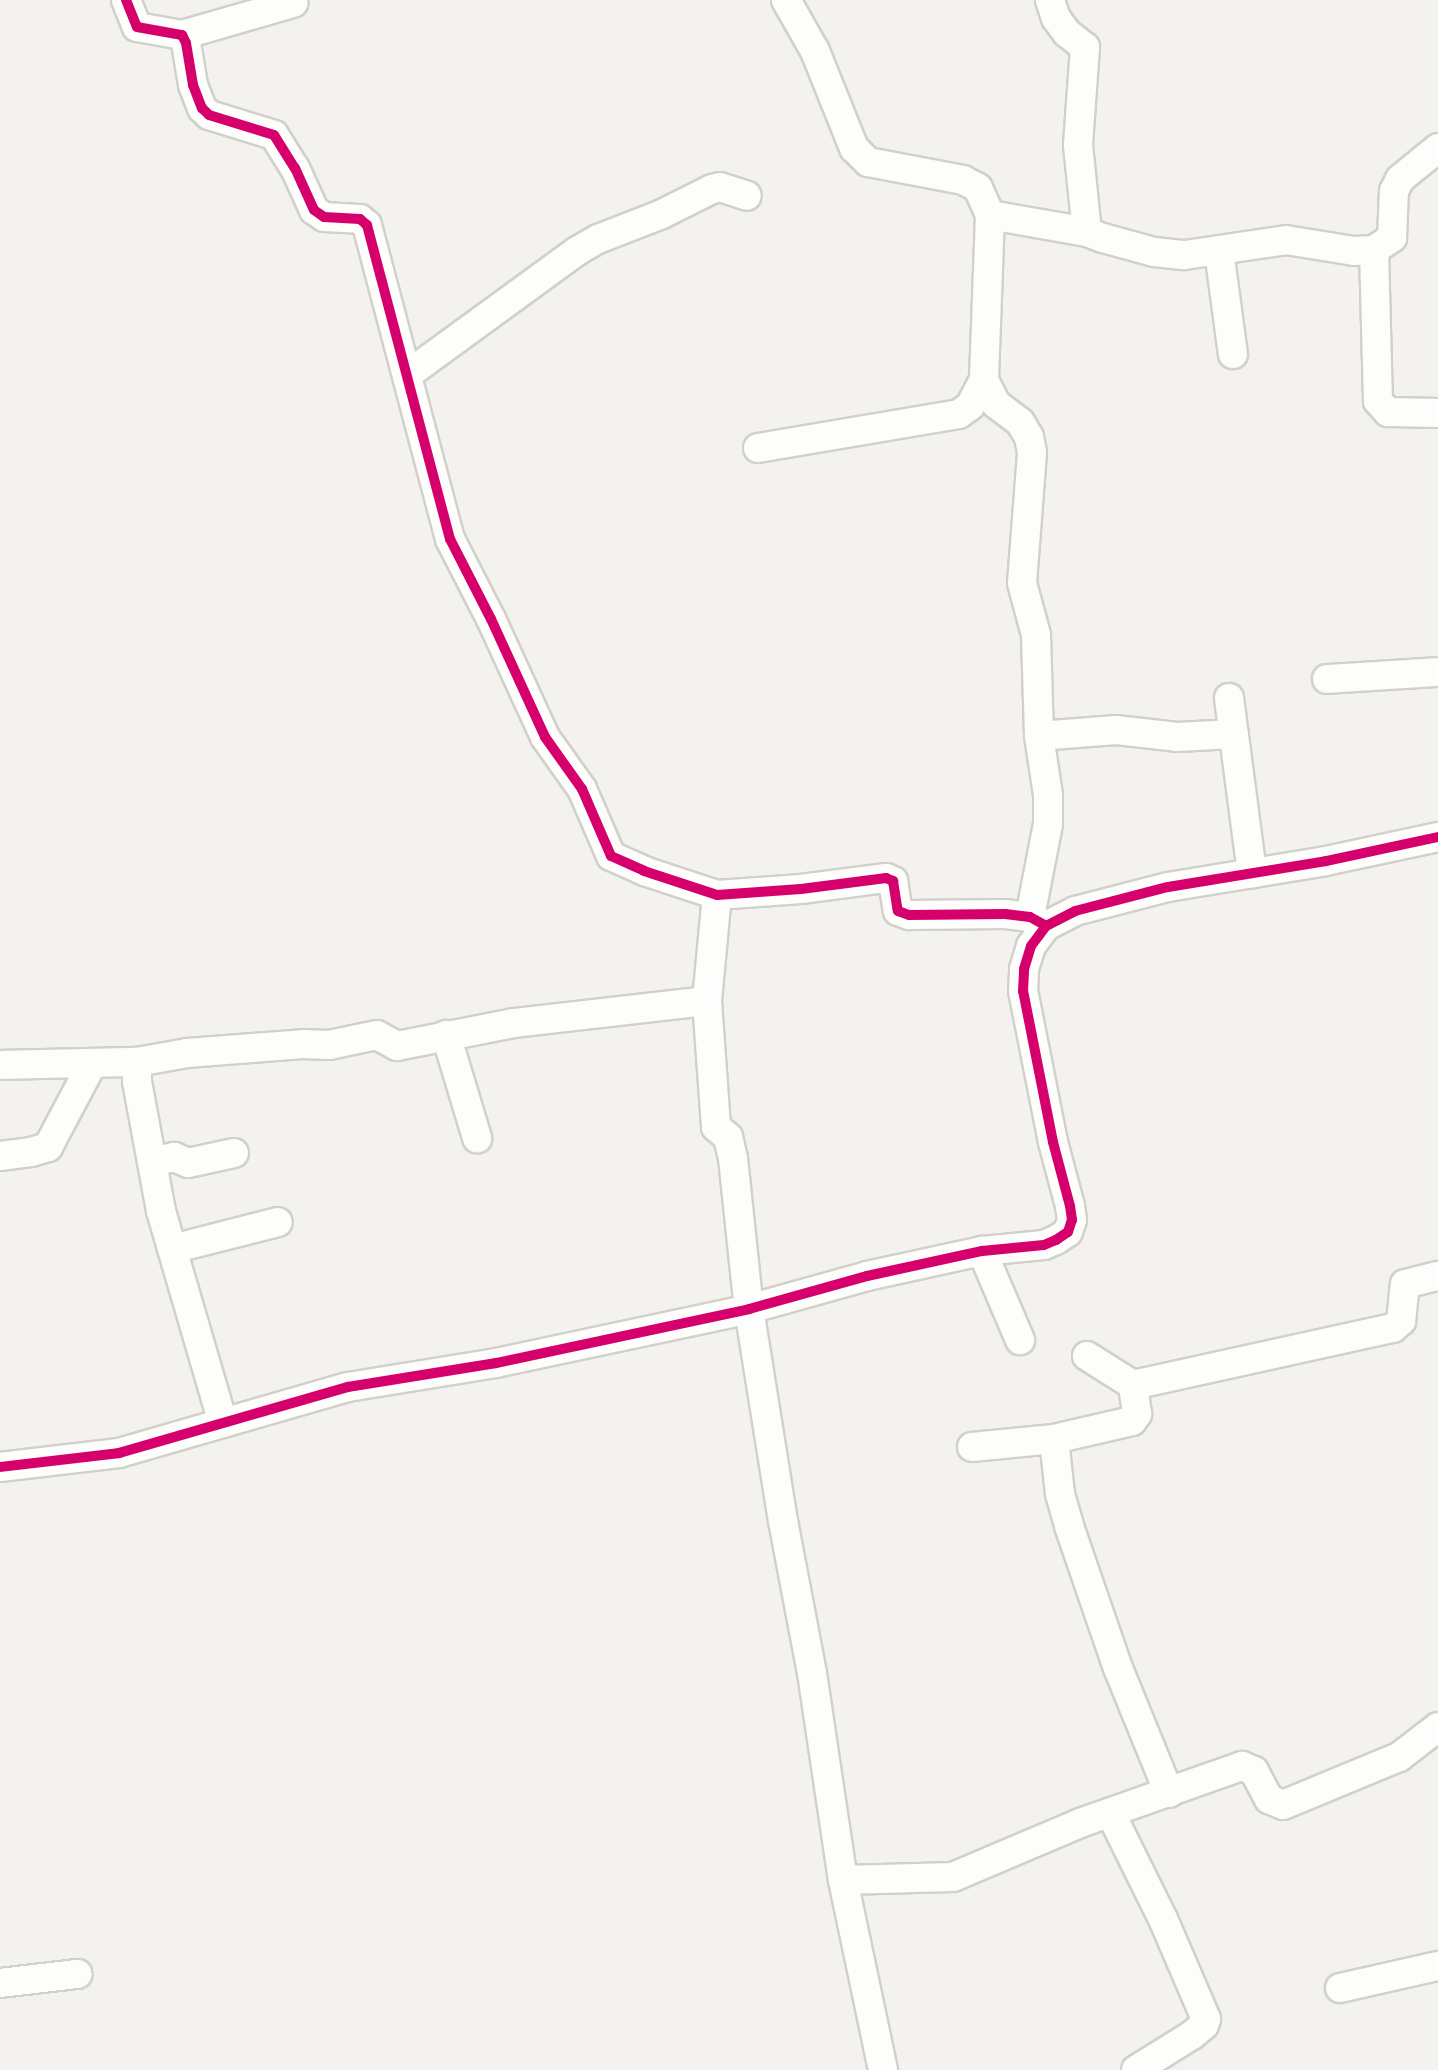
<!DOCTYPE html>
<style>
body{margin:0}
#map{position:relative;width:1438px;height:2070px;overflow:hidden;background:#f4f2ee;font-family:"Sofia Sans Condensed",sans-serif}
div>[style]{position:absolute}
.roads{filter:drop-shadow(2px 0 #d2d0cb) drop-shadow(-2px 0 #d2d0cb) drop-shadow(0 2px #d2d0cb) drop-shadow(0 -2px #d2d0cb)}
.minor>*{height:28px;margin:-14px;padding:0 14px;transform-origin:14px;border-radius:14px;background:#fdfdfc}
.cycleway>*{height:10px;margin:-5px;padding:0 5px;transform-origin:5px;border-radius:5px;background:#d6006c}
span{translate:-50% -50%;white-space:nowrap;text-align:center;line-height:1.15;-webkit-text-stroke:5px #fff;paint-order:stroke}
</style>
<div id="map">
<div class="roads">
<div class="minor">
<i style="left:126px;top:0;width:29px;rotate:68deg"></i>
<i style="left:137px;top:27px;width:46px;rotate:10.1deg"></i>
<i style="left:182px;top:35px;width:9px;rotate:63deg"></i>
<i style="left:186px;top:43px;width:43px;rotate:80.5deg"></i>
<i style="left:193px;top:85px;width:25px;rotate:69deg"></i>
<i style="left:202px;top:108px;width:10px;rotate:45deg"></i>
<i style="left:209px;top:115px;width:68px;rotate:17.1deg"></i>
<i style="left:274px;top:135px;width:39px;rotate:58deg"></i>
<i style="left:295px;top:168px;width:46px;rotate:65.7deg"></i>
<i style="left:314px;top:210px;width:12px;rotate:35deg"></i>
<i style="left:324px;top:217px;width:36px;rotate:3deg"></i>
<i style="left:360px;top:219px;width:9px;rotate:41deg"></i>
<i style="left:367px;top:225px;width:325px;rotate:75.2deg"></i>
<i style="left:450px;top:539px;width:90px;rotate:62.9deg"></i>
<i style="left:491px;top:619px;width:130px;rotate:65.4deg"></i>
<i style="left:545px;top:737px;width:64px;rotate:54.6deg"></i>
<i style="left:582px;top:789px;width:73px;rotate:66.6deg"></i>
<i style="left:611px;top:856px;width:36px;rotate:24deg"></i>
<i style="left:644px;top:871px;width:77px;rotate:18.2deg"></i>
<i style="left:717px;top:895px;width:84px;rotate:-4.1deg"></i>
<i style="left:801px;top:889px;width:86px;rotate:-7.4deg"></i>
<i style="left:886px;top:878px;width:8px;rotate:23deg"></i>
<i style="left:893px;top:881px;width:30px;rotate:81deg"></i>
<i style="left:898px;top:911px;width:12px;rotate:20deg"></i>
<i style="left:909px;top:915px;width:96px;rotate:-0.6deg"></i>
<i style="left:1005px;top:914px;width:25px;rotate:7deg"></i>
<i style="left:1030px;top:917px;width:18px;rotate:29deg"></i>
<i style="left:786px;top:0;width:59px;rotate:60.4deg"></i>
<i style="left:815px;top:51px;width:105px;rotate:68.1deg"></i>
<i style="left:854px;top:148px;width:20px;rotate:45deg"></i>
<i style="left:868px;top:162px;width:97px;rotate:10.7deg"></i>
<i style="left:963px;top:180px;width:17px;rotate:28deg"></i>
<i style="left:978px;top:188px;width:30px;rotate:66deg"></i>
<i style="left:990px;top:215px;width:165px;rotate:92.1deg"></i>
<i style="left:984px;top:380px;width:27px;rotate:63deg"></i>
<i style="left:996px;top:404px;width:30px;rotate:37deg"></i>
<i style="left:1020px;top:422px;width:17px;rotate:59deg"></i>
<i style="left:1029px;top:437px;width:16px;rotate:79deg"></i>
<i style="left:1032px;top:453px;width:130px;rotate:94.4deg"></i>
<i style="left:1022px;top:583px;width:54px;rotate:74.9deg"></i>
<i style="left:1036px;top:635px;width:101px;rotate:88.3deg"></i>
<i style="left:1039px;top:736px;width:60px;rotate:81.3deg"></i>
<i style="left:1048px;top:795px;width:29px;rotate:90deg"></i>
<i style="left:1048px;top:824px;width:95px;rotate:101deg"></i>
<i style="left:1050px;top:0;width:19px;rotate:72deg"></i>
<i style="left:1056px;top:18px;width:19px;rotate:54deg"></i>
<i style="left:1067px;top:33px;width:23px;rotate:38deg"></i>
<i style="left:1085px;top:47px;width:98px;rotate:94.1deg"></i>
<i style="left:1078px;top:145px;width:87px;rotate:84.1deg"></i>
<i style="left:1087px;top:232px;width:17px;rotate:21deg"></i>
<i style="left:1103px;top:238px;width:53px;rotate:15.4deg"></i>
<i style="left:1154px;top:252px;width:31px;rotate:6deg"></i>
<i style="left:1185px;top:255px;width:102px;rotate:-8.4deg"></i>
<i style="left:1286px;top:240px;width:69px;rotate:9.2deg"></i>
<i style="left:1354px;top:251px;width:20px;rotate:-3deg"></i>
<i style="left:1374px;top:250px;width:22px;rotate:-34deg"></i>
<i style="left:1392px;top:238px;width:47px;rotate:-87.6deg"></i>
<i style="left:1394px;top:191px;width:13px;rotate:-63deg"></i>
<i style="left:1400px;top:179px;width:49px;rotate:-39.2deg"></i>
<i style="left:182px;top:35px;width:116px;rotate:-16.1deg"></i>
<i style="left:990px;top:215px;width:98px;rotate:9.9deg"></i>
<i style="left:1374px;top:250px;width:151px;rotate:88.5deg"></i>
<i style="left:1378px;top:401px;width:15px;rotate:48deg"></i>
<i style="left:1388px;top:412px;width:50px;rotate:1.1deg"></i>
<i style="left:1219px;top:251px;width:104px;rotate:82.3deg"></i>
<i style="left:407px;top:375px;width:210px;rotate:-36.1deg"></i>
<i style="left:577px;top:251px;width:24px;rotate:-30deg"></i>
<i style="left:598px;top:239px;width:69px;rotate:-21.3deg"></i>
<i style="left:662px;top:214px;width:56px;rotate:-26.6deg"></i>
<i style="left:712px;top:189px;width:8px;rotate:-14deg"></i>
<i style="left:720px;top:187px;width:28px;rotate:18deg"></i>
<i style="left:758px;top:448px;width:204px;rotate:-9.6deg"></i>
<i style="left:959px;top:414px;width:14px;rotate:-36deg"></i>
<i style="left:970px;top:406px;width:30px;rotate:-62deg"></i>
<i style="left:1327px;top:679px;width:111px;rotate:-3.6deg"></i>
<i style="left:1229px;top:698px;width:177px;rotate:82.5deg"></i>
<i style="left:1039px;top:736px;width:77px;rotate:-4.5deg"></i>
<i style="left:1116px;top:730px;width:61px;rotate:6.5deg"></i>
<i style="left:1177px;top:737px;width:57px;rotate:-3deg"></i>
<i style="left:717px;top:895px;width:106px;rotate:95.4deg"></i>
<i style="left:707px;top:1001px;width:126px;rotate:85.9deg"></i>
<i style="left:716px;top:1127px;width:16px;rotate:40deg"></i>
<i style="left:728px;top:1137px;width:22px;rotate:77deg"></i>
<i style="left:733px;top:1158px;width:152px;rotate:84deg"></i>
<i style="left:749px;top:1309px;width:215px;rotate:80.9deg"></i>
<i style="left:783px;top:1521px;width:155px;rotate:79.2deg"></i>
<i style="left:812px;top:1673px;width:209px;rotate:81.5deg"></i>
<i style="left:843px;top:1880px;width:194px;rotate:78.1deg"></i>
<i style="left:446px;top:1035px;width:108px;rotate:73.2deg"></i>
<i style="left:0;top:1065px;width:137px;rotate:-1.3deg"></i>
<i style="left:0;top:1156px;width:31px;rotate:-7deg"></i>
<i style="left:31px;top:1152px;width:18px;rotate:-16deg"></i>
<i style="left:48px;top:1147px;width:94px;rotate:-62.1deg"></i>
<i style="left:152px;top:1162px;width:23px;rotate:-13deg"></i>
<i style="left:174px;top:1157px;width:15px;rotate:23deg"></i>
<i style="left:188px;top:1163px;width:47px;rotate:-12.3deg"></i>
<i style="left:172px;top:1249px;width:109px;rotate:-14.3deg"></i>
<i style="left:982px;top:1251px;width:97px;rotate:66.9deg"></i>
<i style="left:1087px;top:1356px;width:54px;rotate:32.2deg"></i>
<i style="left:1133px;top:1385px;width:266px;rotate:-12.4deg"></i>
<i style="left:1393px;top:1328px;width:11px;rotate:-41deg"></i>
<i style="left:1401px;top:1321px;width:37px;rotate:-84deg"></i>
<i style="left:1405px;top:1284px;width:34px;rotate:-14deg"></i>
<i style="left:223px;top:1423px;width:221px;rotate:-106.3deg"></i>
<i style="left:161px;top:1211px;width:132px;rotate:-100.5deg"></i>
<i style="left:137px;top:1081px;width:19px;rotate:-90deg"></i>
<i style="left:137px;top:1062px;width:51px;rotate:-10.2deg"></i>
<i style="left:187px;top:1053px;width:116px;rotate:-4.4deg"></i>
<i style="left:303px;top:1044px;width:26px;rotate:2deg"></i>
<i style="left:329px;top:1045px;width:49px;rotate:-11.8deg"></i>
<i style="left:377px;top:1035px;width:23px;rotate:29deg"></i>
<i style="left:397px;top:1046px;width:119px;rotate:-11.1deg"></i>
<i style="left:514px;top:1023px;width:194px;rotate:-6.5deg"></i>
<i style="left:1054px;top:1439px;width:55px;rotate:83.8deg"></i>
<i style="left:1060px;top:1494px;width:33px;rotate:74deg"></i>
<i style="left:1069px;top:1526px;width:150px;rotate:71deg"></i>
<i style="left:1118px;top:1668px;width:135px;rotate:67.8deg"></i>
<i style="left:972px;top:1447px;width:82px;rotate:-5.6deg"></i>
<i style="left:1054px;top:1439px;width:80px;rotate:-13deg"></i>
<i style="left:1132px;top:1421px;width:9px;rotate:-54deg"></i>
<i style="left:1137px;top:1414px;width:29px;rotate:-98deg"></i>
<i style="left:0;top:1467px;width:120px;rotate:-6.7deg"></i>
<i style="left:119px;top:1453px;width:238px;rotate:-16.1deg"></i>
<i style="left:348px;top:1387px;width:150px;rotate:-9.2deg"></i>
<i style="left:496px;top:1363px;width:259px;rotate:-12deg"></i>
<i style="left:749px;top:1309px;width:123px;rotate:-15.6deg"></i>
<i style="left:867px;top:1276px;width:118px;rotate:-12.3deg"></i>
<i style="left:982px;top:1251px;width:62px;rotate:-5.5deg"></i>
<i style="left:1044px;top:1245px;width:13px;rotate:-23deg"></i>
<i style="left:1056px;top:1240px;width:14px;rotate:-34deg"></i>
<i style="left:1068px;top:1232px;width:13px;rotate:-72deg"></i>
<i style="left:1072px;top:1220px;width:14px;rotate:-98deg"></i>
<i style="left:1070px;top:1206px;width:66px;rotate:-104.9deg"></i>
<i style="left:1053px;top:1142px;width:154px;rotate:-101.2deg"></i>
<i style="left:1023px;top:991px;width:22px;rotate:-87deg"></i>
<i style="left:1024px;top:969px;width:24px;rotate:-73deg"></i>
<i style="left:1031px;top:946px;width:25px;rotate:-53deg"></i>
<i style="left:1046px;top:926px;width:33px;rotate:-27deg"></i>
<i style="left:1075px;top:911px;width:96px;rotate:-14.5deg"></i>
<i style="left:1168px;top:887px;width:160px;rotate:-9.3deg"></i>
<i style="left:1326px;top:861px;width:115px;rotate:-12.1deg"></i>
<i style="left:1111px;top:1814px;width:117px;rotate:63.7deg"></i>
<i style="left:1163px;top:1919px;width:109px;rotate:66.7deg"></i>
<i style="left:1206px;top:2019px;width:6px;rotate:108deg"></i>
<i style="left:1204px;top:2025px;width:16px;rotate:140deg"></i>
<i style="left:1192px;top:2035px;width:66px;rotate:148deg"></i>
<i style="left:843px;top:1880px;width:110px;rotate:-1.6deg"></i>
<i style="left:953px;top:1877px;width:138px;rotate:-23deg"></i>
<i style="left:1080px;top:1823px;width:172px;rotate:-19.4deg"></i>
<i style="left:1242px;top:1766px;width:13px;rotate:23deg"></i>
<i style="left:1254px;top:1771px;width:32px;rotate:62deg"></i>
<i style="left:1269px;top:1799px;width:15px;rotate:23deg"></i>
<i style="left:1283px;top:1805px;width:126px;rotate:-22.5deg"></i>
<i style="left:1399px;top:1757px;width:49px;rotate:-37.6deg"></i>
<i style="left:0;top:1983px;width:78px;rotate:-6.7deg"></i>
<i style="left:1340px;top:1988px;width:100px;rotate:-12.7deg"></i>
</div>
</div>
<div class="cycleway">
<i style="left:126px;top:0;width:29px;rotate:68deg"></i>
<i style="left:137px;top:27px;width:46px;rotate:10.1deg"></i>
<i style="left:182px;top:35px;width:9px;rotate:63deg"></i>
<i style="left:186px;top:43px;width:43px;rotate:80.5deg"></i>
<i style="left:193px;top:85px;width:25px;rotate:69deg"></i>
<i style="left:202px;top:108px;width:10px;rotate:45deg"></i>
<i style="left:209px;top:115px;width:68px;rotate:17.1deg"></i>
<i style="left:274px;top:135px;width:39px;rotate:58deg"></i>
<i style="left:295px;top:168px;width:46px;rotate:65.7deg"></i>
<i style="left:314px;top:210px;width:12px;rotate:35deg"></i>
<i style="left:324px;top:217px;width:36px;rotate:3deg"></i>
<i style="left:360px;top:219px;width:9px;rotate:41deg"></i>
<i style="left:367px;top:225px;width:325px;rotate:75.2deg"></i>
<i style="left:450px;top:539px;width:90px;rotate:62.9deg"></i>
<i style="left:491px;top:619px;width:130px;rotate:65.4deg"></i>
<i style="left:545px;top:737px;width:64px;rotate:54.6deg"></i>
<i style="left:582px;top:789px;width:73px;rotate:66.6deg"></i>
<i style="left:611px;top:856px;width:36px;rotate:24deg"></i>
<i style="left:644px;top:871px;width:77px;rotate:18.2deg"></i>
<i style="left:717px;top:895px;width:84px;rotate:-4.1deg"></i>
<i style="left:801px;top:889px;width:86px;rotate:-7.4deg"></i>
<i style="left:886px;top:878px;width:8px;rotate:23deg"></i>
<i style="left:893px;top:881px;width:30px;rotate:81deg"></i>
<i style="left:898px;top:911px;width:12px;rotate:20deg"></i>
<i style="left:909px;top:915px;width:96px;rotate:-0.6deg"></i>
<i style="left:1005px;top:914px;width:25px;rotate:7deg"></i>
<i style="left:1030px;top:917px;width:18px;rotate:29deg"></i>
<i style="left:0;top:1467px;width:120px;rotate:-6.7deg"></i>
<i style="left:119px;top:1453px;width:238px;rotate:-16.1deg"></i>
<i style="left:348px;top:1387px;width:150px;rotate:-9.2deg"></i>
<i style="left:496px;top:1363px;width:259px;rotate:-12deg"></i>
<i style="left:749px;top:1309px;width:123px;rotate:-15.6deg"></i>
<i style="left:867px;top:1276px;width:118px;rotate:-12.3deg"></i>
<i style="left:982px;top:1251px;width:62px;rotate:-5.5deg"></i>
<i style="left:1044px;top:1245px;width:13px;rotate:-23deg"></i>
<i style="left:1056px;top:1240px;width:14px;rotate:-34deg"></i>
<i style="left:1068px;top:1232px;width:13px;rotate:-72deg"></i>
<i style="left:1072px;top:1220px;width:14px;rotate:-98deg"></i>
<i style="left:1070px;top:1206px;width:66px;rotate:-104.9deg"></i>
<i style="left:1053px;top:1142px;width:154px;rotate:-101.2deg"></i>
<i style="left:1023px;top:991px;width:22px;rotate:-87deg"></i>
<i style="left:1024px;top:969px;width:24px;rotate:-73deg"></i>
<i style="left:1031px;top:946px;width:25px;rotate:-53deg"></i>
<i style="left:1046px;top:926px;width:33px;rotate:-27deg"></i>
<i style="left:1075px;top:911px;width:96px;rotate:-14.5deg"></i>
<i style="left:1168px;top:887px;width:160px;rotate:-9.3deg"></i>
<i style="left:1326px;top:861px;width:115px;rotate:-12.1deg"></i>
</div>
</div>
